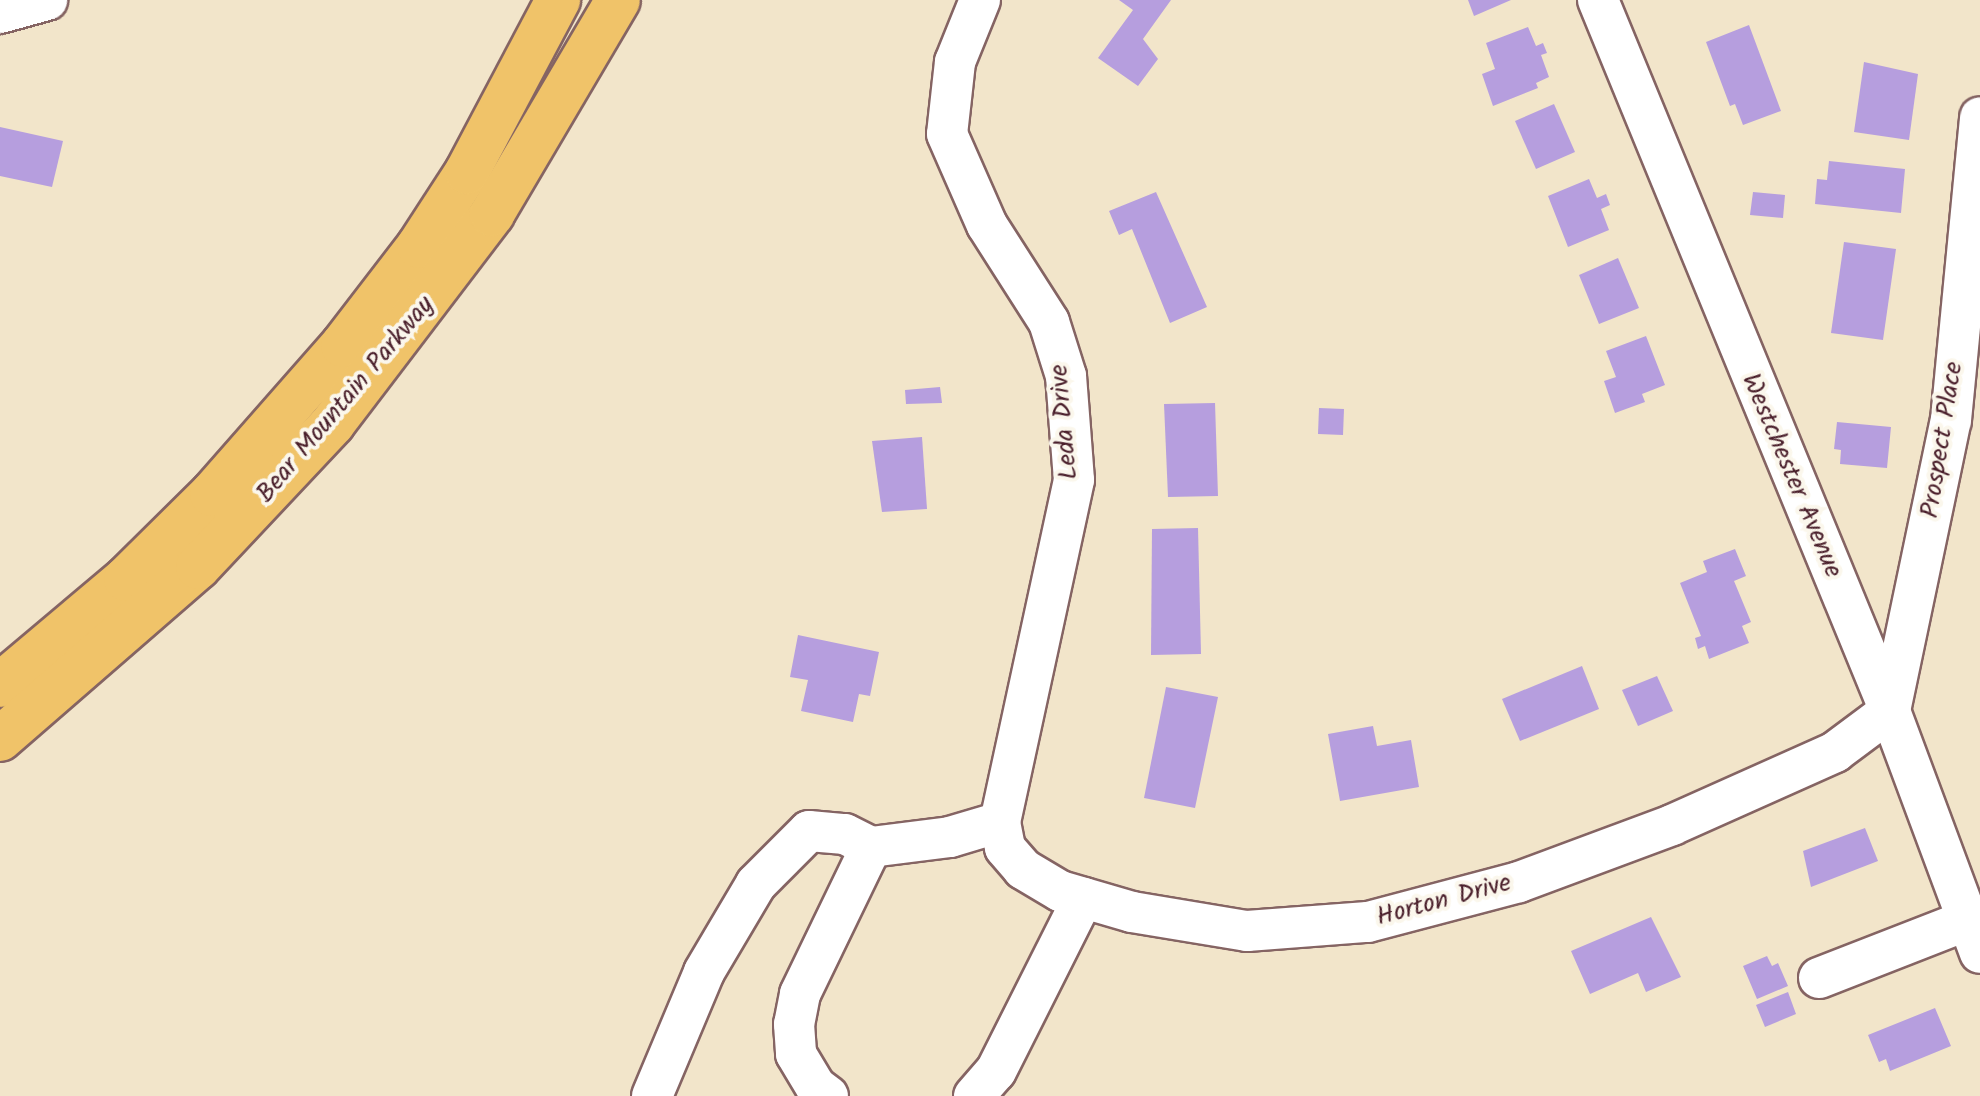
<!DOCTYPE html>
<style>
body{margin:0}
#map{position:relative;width:1980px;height:1096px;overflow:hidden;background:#f2e5ca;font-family:Kalam,sans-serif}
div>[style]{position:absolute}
.building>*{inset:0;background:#b69ede}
.roads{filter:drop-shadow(2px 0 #856463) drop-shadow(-2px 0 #856463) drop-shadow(0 2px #856463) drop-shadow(0 -2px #856463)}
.minor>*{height:40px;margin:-20px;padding:0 20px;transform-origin:20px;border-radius:20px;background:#fff}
.highway>*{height:44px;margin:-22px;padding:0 22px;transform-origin:22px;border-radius:22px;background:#f0c369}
span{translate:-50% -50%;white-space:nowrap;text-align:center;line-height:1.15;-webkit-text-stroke:8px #fbf7ec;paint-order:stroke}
.street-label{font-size:26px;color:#4a1f2b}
</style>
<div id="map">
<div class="building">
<i style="clip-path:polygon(1119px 0,1171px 0,1143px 39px,1158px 59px,1138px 86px,1098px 58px,1133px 10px)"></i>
<i style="clip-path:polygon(1468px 0,1511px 0,1474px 16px)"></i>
<i style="clip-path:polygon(1749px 25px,1781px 111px,1743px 125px,1735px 104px,1730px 106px,1706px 42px)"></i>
<i style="clip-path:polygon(1528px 27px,1536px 46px,1543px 43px,1547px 53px,1541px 55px,1549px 77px,1536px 83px,1538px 88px,1493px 106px,1482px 74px,1495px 69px,1486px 43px)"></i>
<i style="clip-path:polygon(1864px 62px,1918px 74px,1909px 140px,1854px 132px)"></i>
<i style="clip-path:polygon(1554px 104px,1575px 152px,1536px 169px,1515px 121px)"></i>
<i style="clip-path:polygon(0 127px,63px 141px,52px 187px,0 176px)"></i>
<i style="clip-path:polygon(1829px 161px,1905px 169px,1901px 213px,1815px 204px,1817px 179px,1827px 180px)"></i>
<i style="clip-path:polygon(1589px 179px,1597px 198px,1606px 194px,1610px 205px,1601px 209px,1609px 230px,1568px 247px,1548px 196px)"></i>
<i style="clip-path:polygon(1156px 192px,1207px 307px,1170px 323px,1132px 229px,1119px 235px,1109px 211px)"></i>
<i style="clip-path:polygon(1753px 192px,1785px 195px,1783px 218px,1750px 215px)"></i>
<i style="clip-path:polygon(1844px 242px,1896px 249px,1883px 340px,1831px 333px)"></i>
<i style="clip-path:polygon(1618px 258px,1639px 308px,1599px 324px,1579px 275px)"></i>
<i style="clip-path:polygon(1646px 336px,1665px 385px,1642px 394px,1645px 402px,1615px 413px,1604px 381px,1616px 377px,1606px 351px)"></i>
<i style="clip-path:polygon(940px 387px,942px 403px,906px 404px,905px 390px)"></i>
<i style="clip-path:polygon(1215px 403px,1218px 496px,1168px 497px,1164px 404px)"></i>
<i style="clip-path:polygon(1319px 408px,1344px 409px,1343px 435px,1318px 434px)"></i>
<i style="clip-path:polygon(1837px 422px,1891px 427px,1887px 468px,1840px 464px,1841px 450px,1834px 449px)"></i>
<i style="clip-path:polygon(922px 437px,927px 509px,882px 512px,872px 441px)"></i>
<i style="clip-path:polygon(1198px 528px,1201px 654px,1151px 655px,1152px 529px)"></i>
<i style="clip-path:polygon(1735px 549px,1746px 576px,1734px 581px,1751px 622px,1742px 626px,1749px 643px,1709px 659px,1705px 646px,1698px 649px,1695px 638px,1701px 636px,1680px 583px,1707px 572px,1703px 561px)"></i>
<i style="clip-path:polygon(798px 635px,879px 652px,870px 696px,859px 694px,853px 722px,801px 711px,808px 680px,790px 677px)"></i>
<i style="clip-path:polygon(1582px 666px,1599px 709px,1520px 741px,1502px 699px)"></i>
<i style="clip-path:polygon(1657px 676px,1673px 711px,1638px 726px,1622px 690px)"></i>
<i style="clip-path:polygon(1166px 687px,1218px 697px,1195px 808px,1144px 798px)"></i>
<i style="clip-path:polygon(1373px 726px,1377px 746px,1411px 740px,1419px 787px,1340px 801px,1328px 734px)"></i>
<i style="clip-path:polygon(1865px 828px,1878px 861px,1811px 887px,1803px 851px)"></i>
<i style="clip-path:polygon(1651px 917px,1681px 977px,1646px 992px,1638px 973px,1590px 994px,1571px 951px)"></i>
<i style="clip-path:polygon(1767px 956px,1772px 966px,1778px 963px,1788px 986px,1757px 999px,1743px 966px)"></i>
<i style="clip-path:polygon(1788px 992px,1796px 1014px,1765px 1027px,1756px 1005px)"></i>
<i style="clip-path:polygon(1935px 1008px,1951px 1046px,1890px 1071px,1886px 1059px,1879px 1062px,1868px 1035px)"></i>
</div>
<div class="roads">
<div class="minor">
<i style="left:980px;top:0;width:67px;rotate:112deg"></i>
<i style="left:955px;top:62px;width:72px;rotate:96.3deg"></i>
<i style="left:947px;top:134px;width:99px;rotate:66.3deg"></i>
<i style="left:987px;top:225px;width:115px;rotate:57.4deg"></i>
<i style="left:1049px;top:322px;width:57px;rotate:72.5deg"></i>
<i style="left:1066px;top:376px;width:104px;rotate:85.6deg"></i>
<i style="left:1074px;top:480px;width:350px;rotate:102.2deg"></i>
<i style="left:1000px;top:822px;width:26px;rotate:79deg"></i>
<i style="left:1005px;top:848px;width:28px;rotate:49deg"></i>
<i style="left:1023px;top:869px;width:43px;rotate:30.7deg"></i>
<i style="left:1060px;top:891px;width:75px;rotate:16.3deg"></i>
<i style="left:1132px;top:912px;width:117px;rotate:9.4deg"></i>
<i style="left:1247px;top:931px;width:121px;rotate:-4.3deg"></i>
<i style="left:1368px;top:922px;width:156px;rotate:-14.8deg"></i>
<i style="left:1519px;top:882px;width:163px;rotate:-20.4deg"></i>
<i style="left:1672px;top:825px;width:179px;rotate:-24.1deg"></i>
<i style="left:1835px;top:752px;width:69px;rotate:-36.7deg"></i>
<i style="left:1890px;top:711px;width:297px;rotate:-78.2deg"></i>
<i style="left:1951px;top:420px;width:304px;rotate:-84.5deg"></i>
<i style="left:1598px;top:0;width:769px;rotate:67.67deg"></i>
<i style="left:1890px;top:711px;width:258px;rotate:69.6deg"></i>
<i style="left:0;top:13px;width:49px;rotate:-15.5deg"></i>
<i style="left:871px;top:847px;width:80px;rotate:-7.2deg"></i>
<i style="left:950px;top:837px;width:52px;rotate:-16.7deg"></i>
<i style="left:1819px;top:978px;width:160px;rotate:-21.3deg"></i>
<i style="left:652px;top:1096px;width:134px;rotate:-67.2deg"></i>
<i style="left:704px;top:972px;width:102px;rotate:-59.4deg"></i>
<i style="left:756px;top:884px;width:75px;rotate:-45deg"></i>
<i style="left:809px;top:831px;width:36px;rotate:5deg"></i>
<i style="left:845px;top:834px;width:29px;rotate:27deg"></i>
<i style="left:871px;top:847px;width:163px;rotate:115.8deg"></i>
<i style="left:800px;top:994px;width:31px;rotate:101deg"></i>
<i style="left:794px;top:1024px;width:30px;rotate:86deg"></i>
<i style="left:796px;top:1054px;width:39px;rotate:59deg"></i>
<i style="left:816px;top:1087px;width:15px;rotate:37deg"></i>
<i style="left:974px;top:1096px;width:33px;rotate:-49deg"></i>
<i style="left:996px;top:1071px;width:194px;rotate:-63.3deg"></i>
</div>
<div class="highway">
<i style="left:0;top:685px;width:165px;rotate:-40.1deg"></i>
<i style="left:126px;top:579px;width:121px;rotate:-44.7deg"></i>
<i style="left:212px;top:494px;width:198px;rotate:-48.7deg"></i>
<i style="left:343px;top:345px;width:125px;rotate:-52.5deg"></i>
<i style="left:419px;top:246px;width:88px;rotate:-57deg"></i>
<i style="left:467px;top:172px;width:195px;rotate:-62.1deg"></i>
<i style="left:0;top:739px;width:262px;rotate:-41deg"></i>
<i style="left:198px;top:567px;width:197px;rotate:-46.8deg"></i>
<i style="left:333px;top:423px;width:263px;rotate:-52.7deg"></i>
<i style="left:492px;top:214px;width:248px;rotate:-59.5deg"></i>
</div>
</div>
<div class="street-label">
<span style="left:346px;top:400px;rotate:-50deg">Bear Mountain Parkway</span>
<span style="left:1065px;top:422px;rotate:-95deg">Leda Drive</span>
<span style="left:1943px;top:440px;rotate:-81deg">Prospect Place</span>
<span style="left:1791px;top:476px;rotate:67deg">Westchester Avenue</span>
<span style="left:1444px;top:901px;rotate:-15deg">Horton Drive</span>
</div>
</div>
